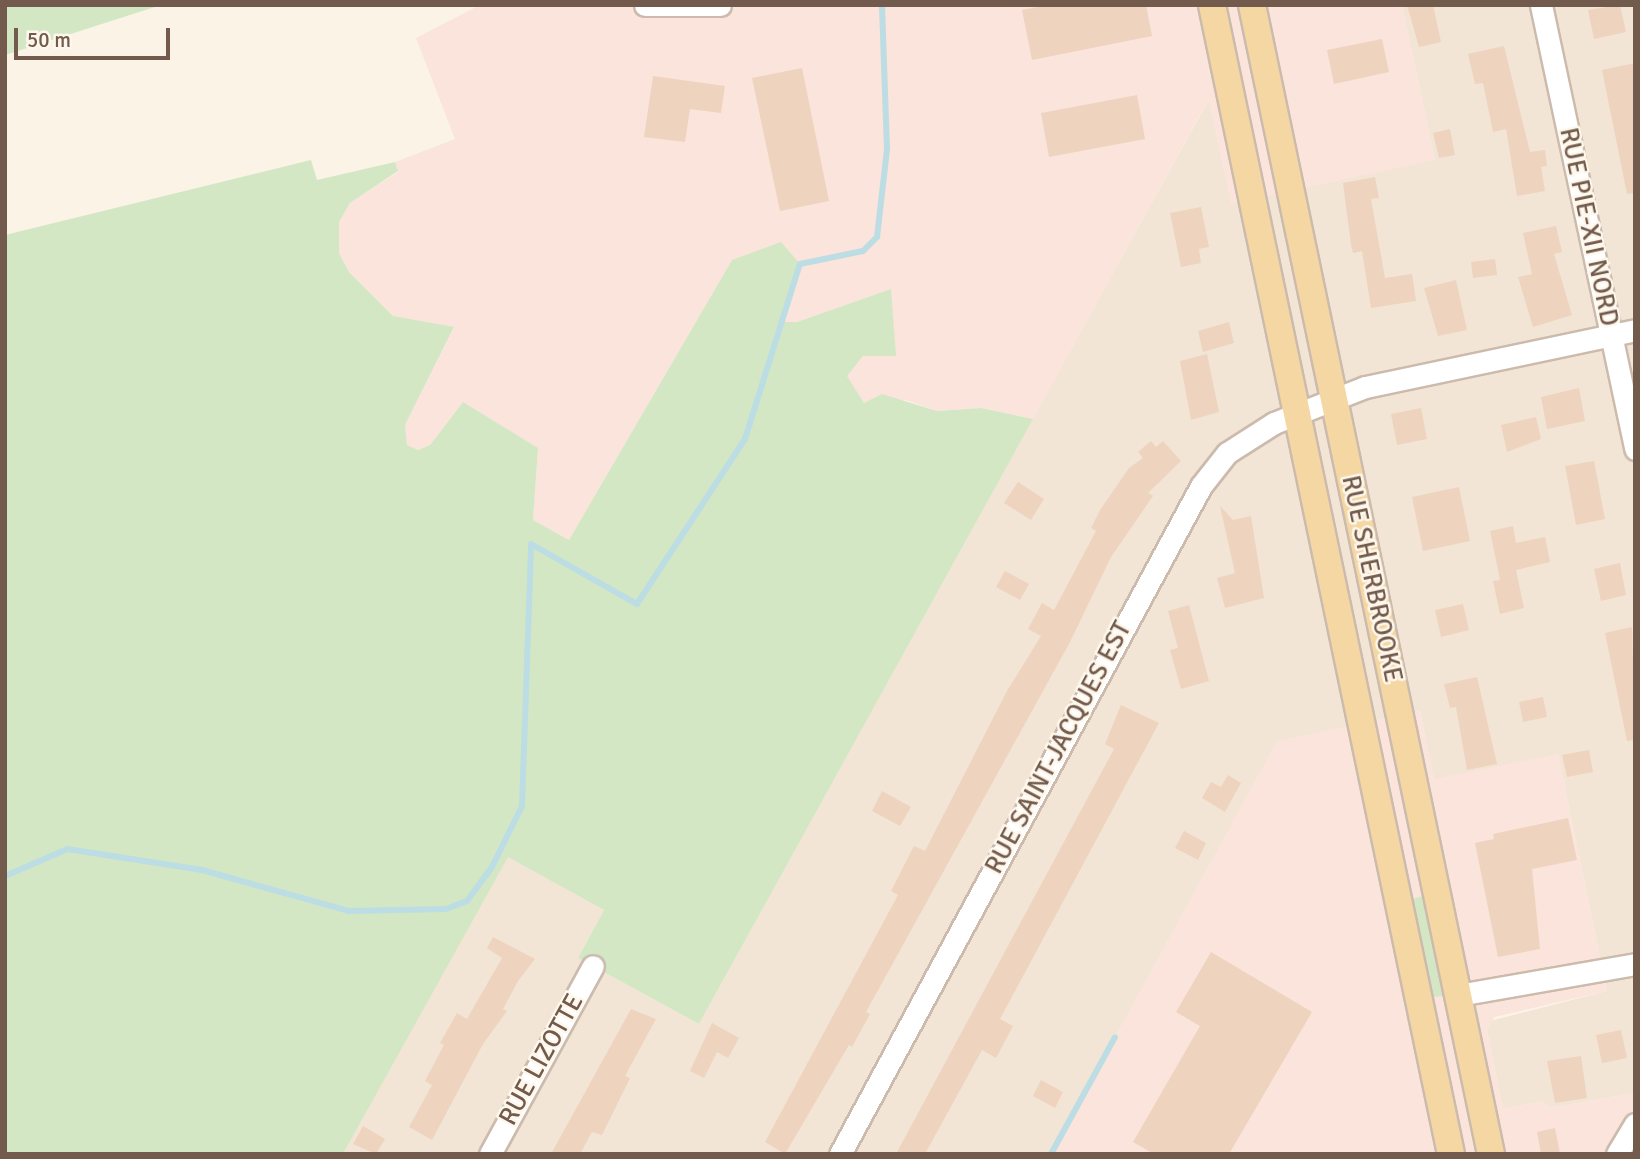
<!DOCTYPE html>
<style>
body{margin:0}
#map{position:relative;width:1640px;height:1159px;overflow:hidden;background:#fbf3e6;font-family:Signika,sans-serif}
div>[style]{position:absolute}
.residential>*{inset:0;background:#f2e5d5}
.commercial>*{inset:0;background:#fae4db}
.green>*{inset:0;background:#d3e7c5}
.stream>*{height:6px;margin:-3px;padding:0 3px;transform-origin:3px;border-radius:3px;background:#bcdde3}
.building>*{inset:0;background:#eed3bf}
.roads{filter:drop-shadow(2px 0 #ccbbad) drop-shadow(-2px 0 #ccbbad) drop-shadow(0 2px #ccbbad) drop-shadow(0 -2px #ccbbad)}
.minor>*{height:21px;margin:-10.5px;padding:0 10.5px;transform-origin:10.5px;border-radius:10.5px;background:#fff}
.major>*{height:26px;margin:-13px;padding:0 13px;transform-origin:13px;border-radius:13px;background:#f5d7a3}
span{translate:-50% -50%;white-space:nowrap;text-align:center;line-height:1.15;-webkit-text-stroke:5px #fef7ec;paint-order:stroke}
.street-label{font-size:26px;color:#725a4c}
.frame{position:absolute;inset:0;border:7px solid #725a4c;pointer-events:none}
.scale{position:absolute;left:14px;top:28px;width:156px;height:32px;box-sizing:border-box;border:4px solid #725a4c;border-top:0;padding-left:9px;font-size:21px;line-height:24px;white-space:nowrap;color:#725a4c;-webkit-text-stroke:5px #fef7ec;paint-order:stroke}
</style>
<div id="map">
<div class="residential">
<i style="clip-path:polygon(1402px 5px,1635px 5px,1635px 1093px,1549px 1108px,1543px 1101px,1503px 1109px,1487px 1031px,1490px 1021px,1607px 991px,1558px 754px,1434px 780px,1420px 711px,1277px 742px,1051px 1154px,343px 1154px,507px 856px,604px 910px,578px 958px,699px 1024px,1209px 99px,1435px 160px)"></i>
</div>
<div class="commercial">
<i style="clip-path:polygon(480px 5px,1402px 5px,1435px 160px,1231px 204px,1208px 100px,1033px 419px,981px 408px,937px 411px,906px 400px,864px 403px,846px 376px,863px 356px,891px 289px,797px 322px,781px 322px,732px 260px,569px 540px,533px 520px,538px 448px,463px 402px,430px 445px,418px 450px,407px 445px,405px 425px,454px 328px,393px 316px,349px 272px,339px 253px,339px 222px,350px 203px,398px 172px,395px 162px,455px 139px,416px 38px)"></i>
<i style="clip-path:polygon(1420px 711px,1434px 779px,1558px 754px,1607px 991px,1494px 1017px,1487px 1031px,1503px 1109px,1543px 1101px,1549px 1108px,1635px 1093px,1635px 1154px,1051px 1154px,1277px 741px)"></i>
</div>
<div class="green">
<i style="clip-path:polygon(5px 5px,161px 5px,5px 55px)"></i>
<i style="clip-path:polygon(311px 160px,317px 180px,395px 162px,398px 171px,350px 203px,339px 222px,339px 253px,349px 272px,393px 316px,454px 327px,405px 425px,407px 445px,418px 450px,430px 445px,463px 402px,538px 448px,533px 520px,569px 540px,732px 260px,781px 242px,800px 264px,781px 322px,797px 322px,891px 289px,896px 356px,863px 356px,847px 376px,864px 403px,882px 394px,937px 411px,981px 408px,1033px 419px,699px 1024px,578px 958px,604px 910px,508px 857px,343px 1154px,5px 1154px,5px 235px)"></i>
<i style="clip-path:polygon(1424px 896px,1445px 996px,1432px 997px,1412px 899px)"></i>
</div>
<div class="stream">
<i style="left:5px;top:876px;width:68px;rotate:-23.5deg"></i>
<i style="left:67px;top:849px;width:137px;rotate:8.8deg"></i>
<i style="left:202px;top:870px;width:153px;rotate:15.6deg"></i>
<i style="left:349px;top:911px;width:97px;rotate:-1.2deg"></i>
<i style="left:446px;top:909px;width:22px;rotate:-21deg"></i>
<i style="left:467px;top:901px;width:42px;rotate:-53.7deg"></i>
<i style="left:492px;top:867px;width:68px;rotate:-63.8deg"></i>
<i style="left:522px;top:806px;width:262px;rotate:-88deg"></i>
<i style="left:531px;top:544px;width:122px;rotate:29.5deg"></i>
<i style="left:637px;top:604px;width:197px;rotate:-56.8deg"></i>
<i style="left:745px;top:439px;width:183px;rotate:-72.6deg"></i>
<i style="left:800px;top:264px;width:64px;rotate:-11.7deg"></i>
<i style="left:863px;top:251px;width:20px;rotate:-45deg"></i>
<i style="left:877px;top:237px;width:89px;rotate:-83.5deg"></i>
<i style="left:887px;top:149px;width:143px;rotate:-92deg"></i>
<i style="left:1051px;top:1154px;width:133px;rotate:-61.3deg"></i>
</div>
<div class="building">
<i style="clip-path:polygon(1048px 5px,1146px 5px,1152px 36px,1032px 60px,1022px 10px)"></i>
<i style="clip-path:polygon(1407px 5px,1433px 5px,1441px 42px,1419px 47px)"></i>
<i style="clip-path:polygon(1620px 5px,1626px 32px,1594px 39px,1588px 10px)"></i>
<i style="clip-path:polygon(1382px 39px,1389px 72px,1334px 84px,1327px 50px)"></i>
<i style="clip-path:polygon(1504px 46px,1530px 152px,1545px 150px,1547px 166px,1541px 167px,1545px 191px,1517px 196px,1506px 129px,1493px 132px,1483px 83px,1475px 84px,1468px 54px)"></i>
<i style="clip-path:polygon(1635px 63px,1635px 193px,1627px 194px,1602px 70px)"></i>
<i style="clip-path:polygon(802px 68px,829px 201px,780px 211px,752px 78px)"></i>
<i style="clip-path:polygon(653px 76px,725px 86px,721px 113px,690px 109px,685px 142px,644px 137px)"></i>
<i style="clip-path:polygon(1137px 95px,1145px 139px,1049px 157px,1041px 113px)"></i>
<i style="clip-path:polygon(1450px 129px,1455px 155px,1439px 158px,1433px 133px)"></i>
<i style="clip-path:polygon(1375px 177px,1379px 198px,1371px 199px,1385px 278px,1412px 274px,1416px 301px,1371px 308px,1362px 251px,1353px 253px,1351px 245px,1343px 183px)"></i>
<i style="clip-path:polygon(1201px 207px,1209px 247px,1199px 249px,1201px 263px,1181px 267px,1170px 213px)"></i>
<i style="clip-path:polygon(1556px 226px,1562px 252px,1554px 254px,1572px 315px,1533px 327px,1518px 277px,1532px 274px,1523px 233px)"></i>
<i style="clip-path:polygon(1495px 259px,1497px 275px,1473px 278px,1471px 262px)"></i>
<i style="clip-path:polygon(1456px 280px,1467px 330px,1438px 336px,1424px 288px)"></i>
<i style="clip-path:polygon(1229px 322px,1234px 343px,1203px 352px,1198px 331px)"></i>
<i style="clip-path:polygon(1207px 354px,1219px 412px,1191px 420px,1180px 361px)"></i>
<i style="clip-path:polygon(1579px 388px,1585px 421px,1547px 429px,1541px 397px)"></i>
<i style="clip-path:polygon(1421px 408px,1427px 439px,1397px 445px,1391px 414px)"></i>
<i style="clip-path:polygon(1536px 417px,1541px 439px,1507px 452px,1501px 425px)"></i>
<i style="clip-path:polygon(1151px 441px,1156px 447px,1163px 441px,1181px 461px,1148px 493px,1153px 496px,1111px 557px,1070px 642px,866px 1012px,870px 1014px,852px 1047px,849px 1045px,785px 1154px,765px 1142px,898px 895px,891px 891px,914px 846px,925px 851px,1007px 691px,1041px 636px,1028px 629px,1042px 603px,1054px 610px,1096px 531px,1091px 528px,1100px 510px,1129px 468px,1143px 458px,1138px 452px)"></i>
<i style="clip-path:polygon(1594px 461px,1605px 519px,1576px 525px,1565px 466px)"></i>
<i style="clip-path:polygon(1018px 482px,1044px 499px,1031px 520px,1004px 503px)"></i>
<i style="clip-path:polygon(1459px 487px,1470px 541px,1423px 551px,1412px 497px)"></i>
<i style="clip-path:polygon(1220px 506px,1233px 520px,1251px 516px,1264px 598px,1225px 608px,1217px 578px,1235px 573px)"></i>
<i style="clip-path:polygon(1513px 526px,1516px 543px,1545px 537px,1550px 562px,1516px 570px,1524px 608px,1500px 614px,1493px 581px,1500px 580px,1490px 531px)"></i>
<i style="clip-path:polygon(1620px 563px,1626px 595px,1601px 601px,1594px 569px)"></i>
<i style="clip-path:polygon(1005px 571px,1029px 584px,1020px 600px,996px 587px)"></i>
<i style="clip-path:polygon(1463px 604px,1469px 630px,1441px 637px,1435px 610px)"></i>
<i style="clip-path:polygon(1189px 605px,1209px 681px,1181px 689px,1170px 650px,1178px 648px,1168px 611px)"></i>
<i style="clip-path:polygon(1632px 627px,1635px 740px,1627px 741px,1605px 633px)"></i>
<i style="clip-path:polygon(1477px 677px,1497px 764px,1467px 770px,1456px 707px,1450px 708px,1444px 684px)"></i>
<i style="clip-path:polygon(1543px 697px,1547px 717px,1523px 722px,1519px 702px)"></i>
<i style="clip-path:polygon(1121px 705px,1159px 723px,1000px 1019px,1013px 1026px,996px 1058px,982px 1050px,925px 1154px,896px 1154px,1114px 749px,1105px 744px)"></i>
<i style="clip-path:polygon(1589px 750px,1593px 772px,1567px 777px,1562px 755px)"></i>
<i style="clip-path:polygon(1228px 775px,1241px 783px,1225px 812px,1202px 798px,1211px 782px,1221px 787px)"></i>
<i style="clip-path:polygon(882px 791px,911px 807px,900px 826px,872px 811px)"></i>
<i style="clip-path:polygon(1568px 818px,1577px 860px,1532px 869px,1540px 949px,1498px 957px,1475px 843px,1494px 839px,1493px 834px)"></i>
<i style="clip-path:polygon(1184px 831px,1206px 843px,1198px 860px,1175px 848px)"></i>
<i style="clip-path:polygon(493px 937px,535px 959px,518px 981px,503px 1009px,507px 1011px,483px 1044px,432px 1140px,409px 1127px,432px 1085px,425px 1081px,444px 1045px,440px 1043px,457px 1013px,467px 1019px,502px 958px,487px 948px)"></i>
<i style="clip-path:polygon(1211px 952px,1312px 1012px,1229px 1154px,1154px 1154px,1133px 1142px,1200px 1026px,1176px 1012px)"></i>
<i style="clip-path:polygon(631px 1009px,656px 1019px,625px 1076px,630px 1078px,602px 1135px,592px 1132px,580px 1154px,551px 1154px)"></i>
<i style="clip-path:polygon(712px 1023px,739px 1038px,728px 1058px,717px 1052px,704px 1078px,690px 1071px)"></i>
<i style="clip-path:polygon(1621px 1030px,1627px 1058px,1602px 1063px,1596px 1035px)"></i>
<i style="clip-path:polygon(1581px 1056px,1587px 1098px,1555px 1103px,1547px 1061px)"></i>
<i style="clip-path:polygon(1041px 1080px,1063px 1092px,1055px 1108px,1033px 1096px)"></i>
<i style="clip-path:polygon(363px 1126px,385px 1139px,376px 1154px,353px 1144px)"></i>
<i style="clip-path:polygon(1555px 1128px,1560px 1154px,1541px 1154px,1537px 1132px)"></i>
</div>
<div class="roads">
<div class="minor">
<i style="left:645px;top:5px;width:75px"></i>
<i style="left:1541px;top:5px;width:454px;rotate:78deg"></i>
<i style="left:1458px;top:995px;width:180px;rotate:-9.9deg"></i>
<i style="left:490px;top:1154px;width:214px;rotate:-61.3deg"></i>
<i style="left:840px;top:1154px;width:759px;rotate:-61.61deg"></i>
<i style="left:1201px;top:486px;width:42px;rotate:-51.8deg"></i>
<i style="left:1227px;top:453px;width:56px;rotate:-32.6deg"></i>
<i style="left:1274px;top:423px;width:98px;rotate:-21.6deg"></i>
<i style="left:1365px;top:387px;width:276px;rotate:-11.9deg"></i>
<i style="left:1617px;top:1154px;width:35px;rotate:-59deg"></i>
</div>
<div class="major">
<i style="left:1212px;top:5px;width:1174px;rotate:78.25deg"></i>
<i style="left:1252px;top:5px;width:1174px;rotate:78.25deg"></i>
</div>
</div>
<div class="street-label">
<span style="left:1588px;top:227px;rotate:78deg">RUE PIE-XII NORD</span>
<span style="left:1371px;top:579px;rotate:78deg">RUE SHERBROOKE</span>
<span style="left:1059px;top:748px;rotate:-62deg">RUE SAINT-JACQUES EST</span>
<span style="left:542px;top:1060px;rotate:-61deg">RUE LIZOTTE</span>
</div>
<div class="frame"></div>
<div class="scale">50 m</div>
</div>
